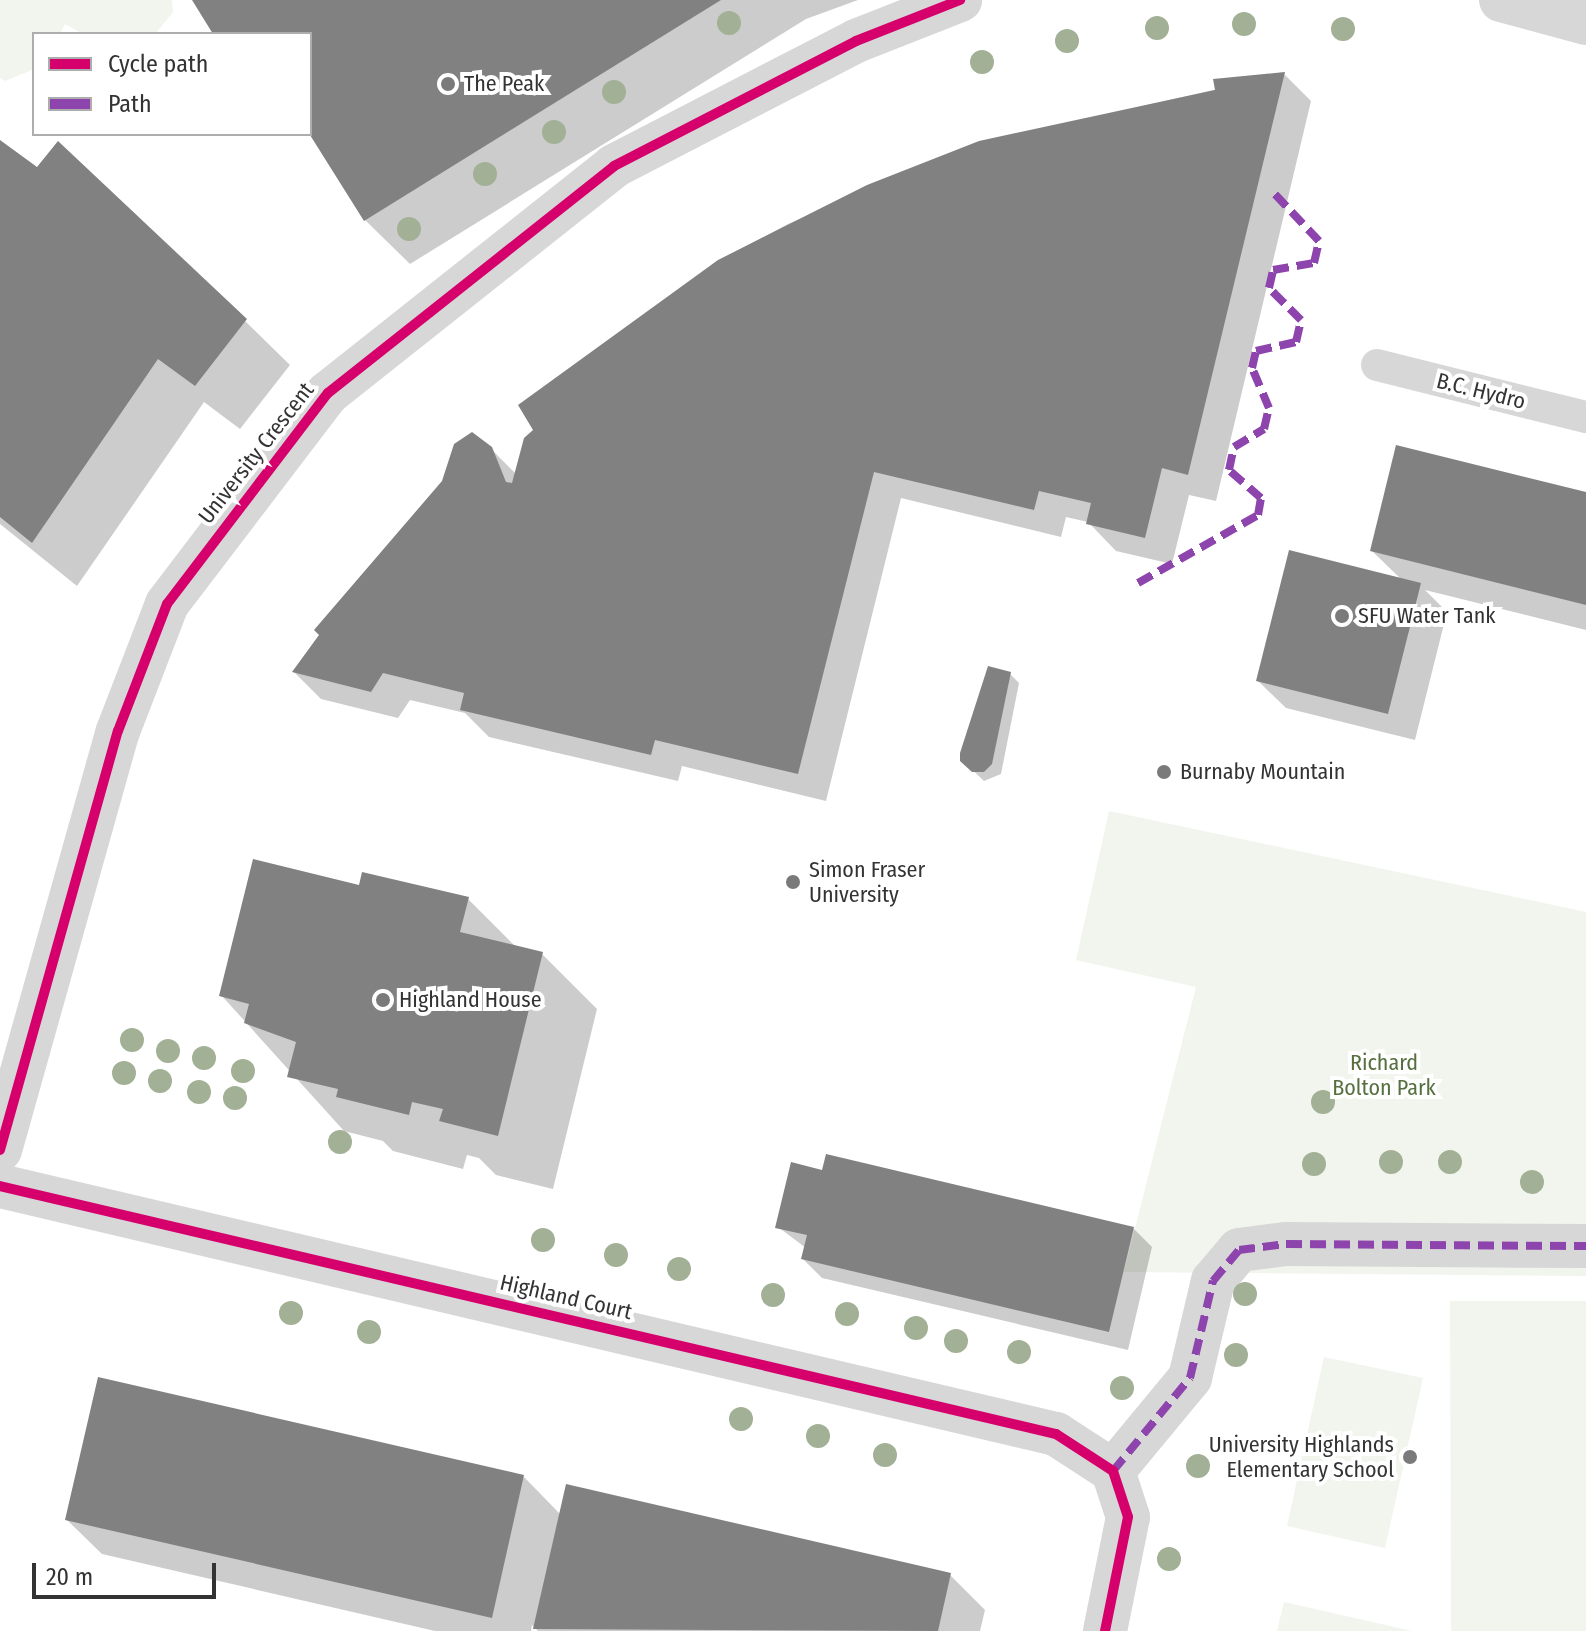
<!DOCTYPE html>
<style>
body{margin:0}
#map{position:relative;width:1586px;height:1631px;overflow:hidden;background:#fff;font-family:"Fira Sans Condensed",sans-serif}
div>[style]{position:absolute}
.green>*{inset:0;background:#f1f5ed}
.shadow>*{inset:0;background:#0003}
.building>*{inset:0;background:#818181}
.lane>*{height:32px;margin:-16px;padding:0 16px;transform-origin:16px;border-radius:16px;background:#d7d7d7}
.street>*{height:44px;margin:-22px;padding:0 22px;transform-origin:22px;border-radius:22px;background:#d7d7d7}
.quiet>*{height:8px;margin-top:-4px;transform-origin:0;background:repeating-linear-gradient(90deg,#8e44ad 0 16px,transparent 0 24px)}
.cycleway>*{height:10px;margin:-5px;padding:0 5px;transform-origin:5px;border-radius:5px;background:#d6006c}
.trees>*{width:24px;height:24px;margin:-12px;border-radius:50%;background:#a2b095}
.dots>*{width:22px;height:22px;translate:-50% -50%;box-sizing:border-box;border:4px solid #fff;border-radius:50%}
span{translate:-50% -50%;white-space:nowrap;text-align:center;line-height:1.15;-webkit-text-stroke:8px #fff;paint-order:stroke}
.poi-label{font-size:22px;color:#333}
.left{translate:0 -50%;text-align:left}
.right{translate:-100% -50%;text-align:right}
.street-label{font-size:22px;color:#333}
.park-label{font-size:22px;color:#56703f}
.legend{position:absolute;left:32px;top:32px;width:280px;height:104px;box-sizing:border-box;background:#fff;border:2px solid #adadad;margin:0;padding:10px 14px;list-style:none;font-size:24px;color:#333}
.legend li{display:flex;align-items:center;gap:16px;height:40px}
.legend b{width:40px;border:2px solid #adadad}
.scale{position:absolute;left:32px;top:1563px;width:184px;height:36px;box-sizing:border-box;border:4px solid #333;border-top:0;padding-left:10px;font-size:24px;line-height:28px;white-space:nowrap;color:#333;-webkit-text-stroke:6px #fff;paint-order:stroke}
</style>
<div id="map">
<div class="green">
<i style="clip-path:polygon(0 0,172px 0,173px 12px,155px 34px,83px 34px,65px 24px,60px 34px,34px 34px,34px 69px,5px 81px,0 78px)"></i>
<i style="clip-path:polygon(1109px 811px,1586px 912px,1586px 1276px,1124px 1272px,1196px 987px,1076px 960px)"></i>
<i style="clip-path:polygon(1450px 1301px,1586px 1301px,1586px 1631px,1451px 1631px)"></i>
<i style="clip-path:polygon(1324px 1357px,1423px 1378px,1385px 1548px,1287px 1526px)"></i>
<i style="clip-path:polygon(1284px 1602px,1412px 1631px,1277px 1631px)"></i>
</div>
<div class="shadow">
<i style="clip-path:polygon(195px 0,858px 0,806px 19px,410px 264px,365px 220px,310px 131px,310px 34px,216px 34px)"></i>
<i style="clip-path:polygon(1284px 74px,1311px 101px,1216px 501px,1189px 495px,1172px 564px,1116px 551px,1088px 522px,1066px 517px,1061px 537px,901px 498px,826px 801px,682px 766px,678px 781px,489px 737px,465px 713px,410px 700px,398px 718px,321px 699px,294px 672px,490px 448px,516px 474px,719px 261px,788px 224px,980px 143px)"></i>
<i style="clip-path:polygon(0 142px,245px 321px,290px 365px,240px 429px,204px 402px,77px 586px,0 524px)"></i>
<i style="clip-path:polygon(1586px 494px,1586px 630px,1425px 590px,1447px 612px,1415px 740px,1286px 708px,1258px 681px,1402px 580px,1372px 551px)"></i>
<i style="clip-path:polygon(1010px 674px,1019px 683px,1001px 774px,984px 781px,962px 760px)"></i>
<i style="clip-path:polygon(360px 887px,468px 899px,517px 948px,542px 954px,597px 1009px,553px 1189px,496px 1175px,479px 1158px,467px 1155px,463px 1169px,393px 1151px,383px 1141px,344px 1131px,222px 996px)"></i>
<i style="clip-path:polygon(824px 1173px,1133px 1228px,1152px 1247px,1128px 1350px,822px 1278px,803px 1259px,806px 1248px,778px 1227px)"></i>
<i style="clip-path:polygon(524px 1477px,561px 1515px,950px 1575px,985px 1610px,980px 1631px,538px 1631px,532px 1625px,531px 1631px,435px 1631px,102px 1554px,67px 1520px)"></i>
</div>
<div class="building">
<i style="clip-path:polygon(192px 0,721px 0,364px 221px,310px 135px,310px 34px,213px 34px)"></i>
<i style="clip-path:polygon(1285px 72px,1188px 475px,1162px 468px,1145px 538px,1086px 524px,1091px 503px,1039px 491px,1034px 510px,874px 472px,798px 774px,655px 740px,651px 755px,460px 710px,464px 693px,383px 673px,371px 692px,292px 672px,319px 635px,314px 630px,442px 481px,454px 444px,472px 432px,492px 447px,506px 482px,512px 483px,524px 438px,533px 430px,518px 405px,718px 260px,867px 185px,979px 141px,1215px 90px,1213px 79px)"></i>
<i style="clip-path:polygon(0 140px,37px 167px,58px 141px,247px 319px,195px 386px,158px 359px,32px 543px,0 517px)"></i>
<i style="clip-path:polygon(1396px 445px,1586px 492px,1586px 605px,1370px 551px)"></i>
<i style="clip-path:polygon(1289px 550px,1421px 583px,1388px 714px,1256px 681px)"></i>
<i style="clip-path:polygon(988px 666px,1011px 672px,992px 764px,984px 772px,972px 772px,960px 761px,960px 753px)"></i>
<i style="clip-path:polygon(253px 859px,359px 885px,362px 872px,469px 897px,460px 932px,543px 952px,498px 1136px,439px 1121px,443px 1109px,412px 1102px,409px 1115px,336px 1097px,338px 1089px,287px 1077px,296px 1042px,244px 1023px,249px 1004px,219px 996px)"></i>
<i style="clip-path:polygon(826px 1154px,1134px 1227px,1109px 1332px,801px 1259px,807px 1235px,775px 1228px,791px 1162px,822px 1170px)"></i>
<i style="clip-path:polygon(98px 1377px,524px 1475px,492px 1618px,65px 1520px)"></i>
<i style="clip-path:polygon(566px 1484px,951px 1573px,938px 1631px,533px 1629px)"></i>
</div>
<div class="lane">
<i style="left:1377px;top:365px;width:215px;rotate:14deg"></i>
</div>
<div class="street">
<i style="left:1501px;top:0;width:88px;rotate:15.1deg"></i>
<i style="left:0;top:1150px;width:435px;rotate:-74.3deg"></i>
<i style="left:118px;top:731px;width:136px;rotate:-68.9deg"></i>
<i style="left:167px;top:604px;width:265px;rotate:-52.7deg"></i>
<i style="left:328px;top:393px;width:365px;rotate:-38.4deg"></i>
<i style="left:614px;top:166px;width:272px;rotate:-27.3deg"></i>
<i style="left:856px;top:41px;width:112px;rotate:-21.5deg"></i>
<i style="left:0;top:1186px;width:1085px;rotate:13.22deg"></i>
<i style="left:1056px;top:1434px;width:68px;rotate:33deg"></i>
<i style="left:1113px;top:1471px;width:121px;rotate:-50.4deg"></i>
<i style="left:1190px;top:1378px;width:100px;rotate:-76.7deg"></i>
<i style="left:1213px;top:1281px;width:40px;rotate:-50deg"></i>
<i style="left:1239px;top:1250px;width:47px;rotate:-7.3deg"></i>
<i style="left:1286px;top:1244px;width:300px;rotate:0.4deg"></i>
<i style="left:1105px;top:1631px;width:116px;rotate:-78.6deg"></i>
<i style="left:1128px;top:1517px;width:48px;rotate:-108.1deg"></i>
</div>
<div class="quiet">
<i style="left:1138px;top:583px;width:138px;rotate:-29.5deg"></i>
<i style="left:1258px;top:515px;width:17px;rotate:-80deg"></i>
<i style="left:1261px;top:498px;width:43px;rotate:-138.8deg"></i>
<i style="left:1229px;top:470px;width:24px;rotate:-78deg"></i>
<i style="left:1234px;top:447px;width:35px;rotate:-31deg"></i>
<i style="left:1264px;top:429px;width:22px;rotate:-77deg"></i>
<i style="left:1269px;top:408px;width:43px;rotate:-113deg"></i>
<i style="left:1252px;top:368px;width:17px;rotate:-77deg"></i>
<i style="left:1256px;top:351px;width:41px;rotate:-12.7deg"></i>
<i style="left:1296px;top:342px;width:23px;rotate:-77deg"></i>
<i style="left:1301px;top:320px;width:45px;rotate:-135deg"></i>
<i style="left:1269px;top:288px;width:18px;rotate:-77deg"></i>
<i style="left:1273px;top:270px;width:42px;rotate:-9.7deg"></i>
<i style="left:1314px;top:263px;width:23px;rotate:-77deg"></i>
<i style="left:1319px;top:241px;width:67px;rotate:-133.2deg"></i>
<i style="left:1113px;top:1471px;width:121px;rotate:-50.4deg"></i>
<i style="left:1190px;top:1378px;width:100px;rotate:-76.7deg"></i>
<i style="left:1213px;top:1281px;width:40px;rotate:-50deg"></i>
<i style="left:1239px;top:1250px;width:47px;rotate:-7.3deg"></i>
<i style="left:1286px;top:1244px;width:300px;rotate:0.4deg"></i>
</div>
<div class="cycleway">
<i style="left:0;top:1150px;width:435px;rotate:-74.3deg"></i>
<i style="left:118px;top:731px;width:136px;rotate:-68.9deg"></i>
<i style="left:167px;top:604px;width:265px;rotate:-52.7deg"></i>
<i style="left:328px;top:393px;width:365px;rotate:-38.4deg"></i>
<i style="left:614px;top:166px;width:272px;rotate:-27.3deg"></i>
<i style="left:856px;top:41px;width:112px;rotate:-21.5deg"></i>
<i style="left:0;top:1186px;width:1085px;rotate:13.22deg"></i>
<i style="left:1056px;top:1434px;width:68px;rotate:33deg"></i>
<i style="left:1113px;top:1471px;width:48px;rotate:71.9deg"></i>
<i style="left:1128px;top:1517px;width:116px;rotate:101.4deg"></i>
</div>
<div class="trees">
<i style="left:729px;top:23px"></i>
<i style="left:1244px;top:24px"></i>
<i style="left:1157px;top:28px"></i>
<i style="left:1343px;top:29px"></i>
<i style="left:1067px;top:41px"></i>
<i style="left:982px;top:62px"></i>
<i style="left:614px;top:92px"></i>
<i style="left:554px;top:132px"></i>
<i style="left:485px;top:174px"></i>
<i style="left:409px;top:229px"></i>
<i style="left:132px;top:1040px"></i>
<i style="left:168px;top:1051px"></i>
<i style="left:204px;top:1058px"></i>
<i style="left:243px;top:1071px"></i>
<i style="left:124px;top:1073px"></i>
<i style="left:160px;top:1081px"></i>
<i style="left:199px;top:1092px"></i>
<i style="left:235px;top:1098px"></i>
<i style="left:1323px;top:1102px"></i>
<i style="left:340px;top:1142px"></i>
<i style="left:1391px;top:1162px"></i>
<i style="left:1450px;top:1162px"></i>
<i style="left:1314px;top:1164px"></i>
<i style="left:1532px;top:1182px"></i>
<i style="left:543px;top:1240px"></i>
<i style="left:616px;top:1255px"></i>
<i style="left:679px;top:1269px"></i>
<i style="left:1245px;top:1294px"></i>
<i style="left:773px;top:1295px"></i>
<i style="left:291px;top:1313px"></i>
<i style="left:847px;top:1314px"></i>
<i style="left:916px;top:1328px"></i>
<i style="left:369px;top:1332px"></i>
<i style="left:956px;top:1341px"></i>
<i style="left:1019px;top:1352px"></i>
<i style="left:1236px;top:1355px"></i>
<i style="left:1122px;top:1388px"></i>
<i style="left:741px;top:1419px"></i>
<i style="left:818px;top:1436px"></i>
<i style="left:885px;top:1455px"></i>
<i style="left:1198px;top:1466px"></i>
<i style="left:1169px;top:1559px"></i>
</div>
<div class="dots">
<i style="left:448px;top:84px;background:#7a7a7a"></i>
<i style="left:1342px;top:616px;background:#7a7a7a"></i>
<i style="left:1164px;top:772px;background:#7a7a7a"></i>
<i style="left:793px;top:882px;background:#7a7a7a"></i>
<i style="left:383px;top:1000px;background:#7a7a7a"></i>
<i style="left:1410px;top:1457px;background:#7a7a7a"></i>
</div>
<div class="poi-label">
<span class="left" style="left:464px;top:84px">The Peak</span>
<span class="left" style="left:1358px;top:616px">SFU Water Tank</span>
<span class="left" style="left:1180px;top:772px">Burnaby Mountain</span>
<span class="left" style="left:809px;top:882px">Simon Fraser<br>University</span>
<span class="left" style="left:399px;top:1000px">Highland House</span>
<span class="right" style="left:1394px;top:1457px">University Highlands<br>Elementary School</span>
</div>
<div class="street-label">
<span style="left:1481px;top:391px;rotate:14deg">B.C. Hydro</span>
<span style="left:256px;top:453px;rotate:-52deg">University Crescent</span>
<span style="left:566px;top:1297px;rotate:13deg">Highland Court</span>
</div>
<div class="park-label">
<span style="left:1384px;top:1075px">Richard<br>Bolton Park</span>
</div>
<ul class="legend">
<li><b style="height:10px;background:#d6006c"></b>Cycle path</li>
<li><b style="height:10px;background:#8e44ad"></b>Path</li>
</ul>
<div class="scale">20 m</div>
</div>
